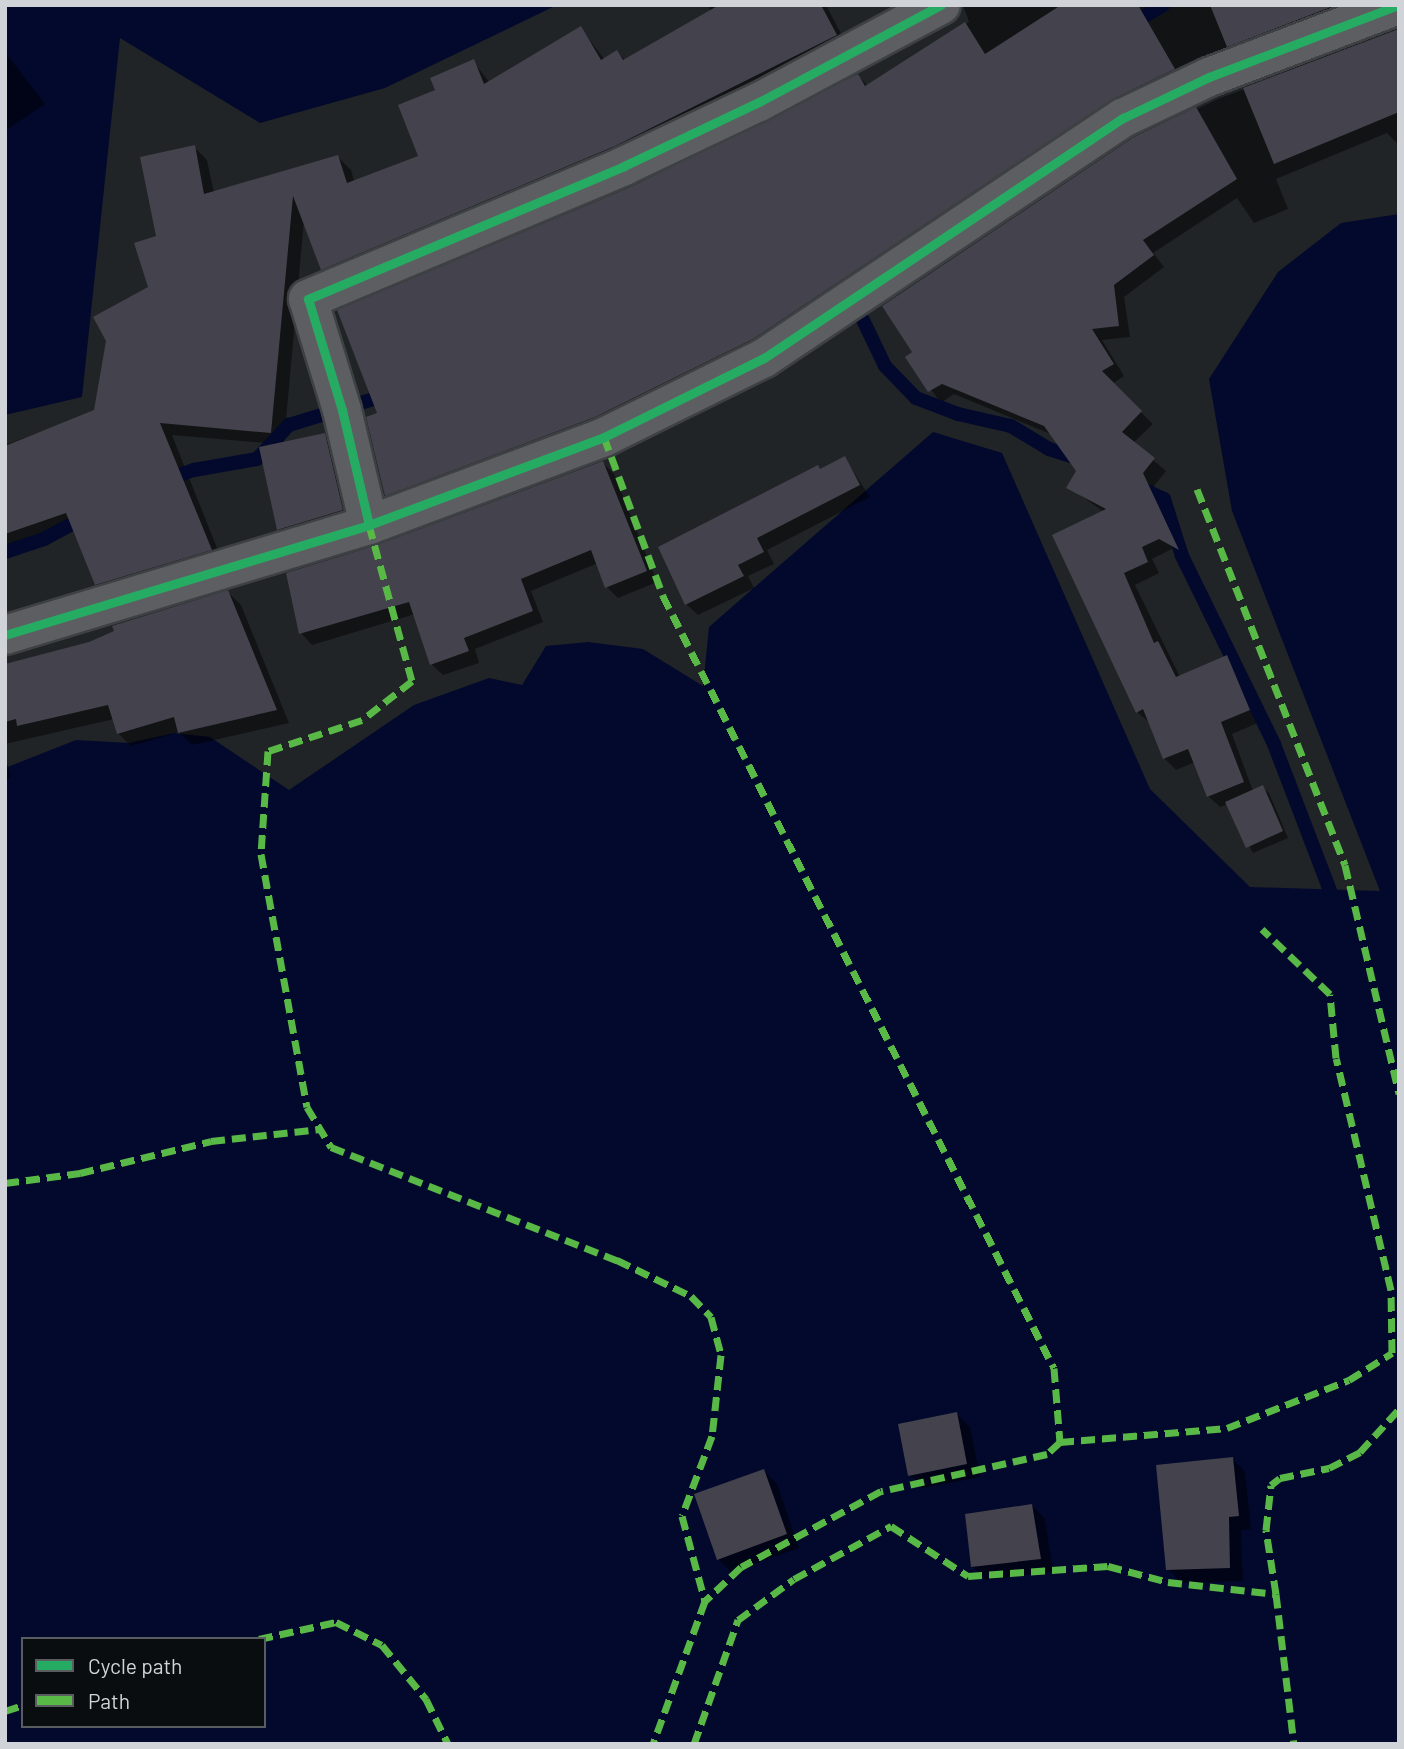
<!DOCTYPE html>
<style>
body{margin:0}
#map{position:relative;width:1404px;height:1749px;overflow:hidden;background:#212427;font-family:Barlow,sans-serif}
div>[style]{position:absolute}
.water>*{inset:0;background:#03092c}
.shadow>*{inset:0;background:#0007}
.stream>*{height:14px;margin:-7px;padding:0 7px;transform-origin:7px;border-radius:7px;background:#03092c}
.building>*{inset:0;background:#44424c}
.roads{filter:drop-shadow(2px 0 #3e4144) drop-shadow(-2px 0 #3e4144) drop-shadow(0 2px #3e4144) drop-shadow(0 -2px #3e4144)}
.minor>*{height:38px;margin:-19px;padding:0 19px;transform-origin:19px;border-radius:19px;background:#5c5e61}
.quiet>*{height:7px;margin-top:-3.5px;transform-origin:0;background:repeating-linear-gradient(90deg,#58b947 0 14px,transparent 0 21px)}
.cycleway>*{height:9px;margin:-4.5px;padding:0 4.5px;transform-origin:4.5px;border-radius:4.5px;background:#26ab63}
span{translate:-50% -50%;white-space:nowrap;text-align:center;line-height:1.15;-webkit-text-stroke:5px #0a0d0f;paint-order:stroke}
.frame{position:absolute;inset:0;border:7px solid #d0d4d9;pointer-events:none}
.legend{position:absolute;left:21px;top:1637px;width:245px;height:91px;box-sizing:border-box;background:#0a0d0f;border:2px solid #595d60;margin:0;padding:9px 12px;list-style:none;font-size:21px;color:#d0d4d9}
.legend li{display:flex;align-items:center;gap:14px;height:35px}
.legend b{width:35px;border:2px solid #595d60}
</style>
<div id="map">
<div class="water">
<i style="clip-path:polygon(5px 5px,557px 5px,385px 88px,260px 123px,120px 38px,82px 397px,5px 415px)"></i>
<i style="clip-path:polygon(evenodd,1399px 214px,1399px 1744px,5px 1744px,5px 768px,76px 740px,129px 743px,174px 733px,210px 737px,289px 790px,414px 705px,489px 678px,522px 685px,546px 646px,588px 642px,643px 649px,703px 686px,709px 627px,933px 432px,1002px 453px,1150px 789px,1250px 887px,1380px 891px,1232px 511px,1209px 379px,1278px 272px,1341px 223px,1399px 214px,23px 1639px,264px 1639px,264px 1726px,23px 1726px,23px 1639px)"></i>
</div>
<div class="shadow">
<i style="clip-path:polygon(708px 5px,826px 5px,849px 49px,336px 282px,323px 269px,304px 220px,284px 443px,324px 435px,338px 448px,355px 523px,292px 542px,278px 529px,277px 444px,172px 435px,223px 563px,110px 597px,96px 584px,74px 528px,5px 550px,5px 445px,96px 411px,150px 288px,158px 237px,194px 147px,207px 160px,214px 193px,338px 157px,351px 170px,354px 181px,420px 157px,437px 90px,473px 61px,490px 83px,581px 29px,605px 60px,617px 52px,626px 61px,711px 12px)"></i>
<i style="clip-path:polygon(evenodd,963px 5px,1378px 5px,1213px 68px,765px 350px,398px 506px,386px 495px,379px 414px,634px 187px,858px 76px,868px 86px,969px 22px,963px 5px,603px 412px,604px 415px,392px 495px,392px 491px,603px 412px)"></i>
<i style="clip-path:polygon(1399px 30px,1399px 145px,1387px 133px,1276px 179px,1288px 209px,1254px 223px,1237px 198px,1153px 253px,1164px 267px,1124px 297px,1130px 337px,1102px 340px,1124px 376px,1112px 384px,1153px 424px,1133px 443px,1166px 471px,1154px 486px,1187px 558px,1172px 549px,1152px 559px,1159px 573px,1135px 585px,1180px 677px,1226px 657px,1238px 668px,1260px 722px,1232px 734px,1253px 791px,1262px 787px,1269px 793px,1288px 838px,1253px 853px,1228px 804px,1220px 807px,1208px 796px,1195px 762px,1176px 770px,1164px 758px,1150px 723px,1137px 712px,1104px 512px,1069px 487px,1078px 471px,1053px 435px,954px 394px,941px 403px,907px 357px,1135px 139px,1218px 99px)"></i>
<i style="clip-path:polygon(5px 52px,45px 104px,5px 131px)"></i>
<i style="clip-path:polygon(845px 459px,870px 497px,767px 550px,774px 564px,748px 576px,754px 588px,698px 615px,686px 604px,821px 470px)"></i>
<i style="clip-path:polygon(603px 463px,614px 474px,657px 582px,618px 598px,607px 587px,598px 563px,531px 591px,543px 622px,475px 649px,479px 663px,443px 675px,431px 664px,415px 614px,312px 645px,301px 633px,377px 547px)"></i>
<i style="clip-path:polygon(228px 592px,241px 605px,289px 723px,192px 745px,179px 732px,131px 746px,118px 733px,114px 719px,5px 744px,5px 666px,90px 644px)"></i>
<i style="clip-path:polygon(5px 755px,11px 777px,5px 779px)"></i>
<i style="clip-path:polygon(957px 1414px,970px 1427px,980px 1477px,923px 1488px,910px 1475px)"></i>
<i style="clip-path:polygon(1232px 1458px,1245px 1472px,1251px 1529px,1241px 1530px,1243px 1581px,1181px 1583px,1168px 1569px)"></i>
<i style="clip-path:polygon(764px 1471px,777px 1484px,799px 1548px,731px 1572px,718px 1559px)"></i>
<i style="clip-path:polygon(1032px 1505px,1045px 1519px,1053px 1572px,986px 1580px,972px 1566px)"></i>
</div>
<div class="stream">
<i style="left:1128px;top:26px;width:41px;rotate:-31deg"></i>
<i style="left:863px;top:320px;width:51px;rotate:64.4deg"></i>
<i style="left:885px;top:366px;width:45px;rotate:45.9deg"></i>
<i style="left:916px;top:398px;width:45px;rotate:20.9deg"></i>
<i style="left:958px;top:414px;width:54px;rotate:12.8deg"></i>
<i style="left:1011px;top:426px;width:44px;rotate:31.2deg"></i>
<i style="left:1049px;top:449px;width:33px;rotate:18deg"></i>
<i style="left:166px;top:480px;width:30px;rotate:-20deg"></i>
<i style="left:194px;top:470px;width:64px;rotate:-9.9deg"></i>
<i style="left:257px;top:459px;width:47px;rotate:-46.7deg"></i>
<i style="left:289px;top:425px;width:106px;rotate:-17.1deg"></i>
<i style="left:1136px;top:486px;width:31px;rotate:25deg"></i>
<i style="left:1164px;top:499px;width:60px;rotate:72.5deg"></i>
<i style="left:1182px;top:556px;width:209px;rotate:63.9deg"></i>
<i style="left:1274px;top:744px;width:173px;rotate:69.1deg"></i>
<i style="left:5px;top:552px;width:41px;rotate:-18.4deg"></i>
<i style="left:44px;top:539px;width:49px;rotate:-28.1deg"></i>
</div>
<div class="building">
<i style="clip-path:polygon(719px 5px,821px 5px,837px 35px,615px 146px,321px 270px,293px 196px,271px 433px,160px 423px,212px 550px,95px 585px,66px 513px,5px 534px,5px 446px,94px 410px,106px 341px,93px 317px,148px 287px,134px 243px,156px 236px,140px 157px,195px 145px,204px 194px,338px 155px,347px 183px,418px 156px,398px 105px,435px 90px,430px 78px,474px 59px,484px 84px,581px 26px,601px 60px,617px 50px,623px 60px)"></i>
<i style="clip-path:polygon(1061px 5px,1138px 5px,1175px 69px,1111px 100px,753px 339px,595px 417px,385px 496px,366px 417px,377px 413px,337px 310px,633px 186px,858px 74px,865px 86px,965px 22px,985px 54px)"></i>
<i style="clip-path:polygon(1210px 5px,1336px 5px,1227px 47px)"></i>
<i style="clip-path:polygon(1399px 29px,1399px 112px,1274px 164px,1243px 88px)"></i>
<i style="clip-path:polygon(1196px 107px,1237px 179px,1143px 240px,1154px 255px,1114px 285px,1119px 326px,1092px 329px,1114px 364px,1102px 371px,1142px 411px,1122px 432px,1155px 458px,1143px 473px,1179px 550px,1159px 539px,1142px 547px,1148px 562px,1124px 573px,1154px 643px,1158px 641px,1176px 677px,1227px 655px,1250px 710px,1221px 722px,1244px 782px,1207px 797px,1188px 749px,1163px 759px,1143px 709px,1136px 713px,1052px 535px,1106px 509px,1066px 488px,1076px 471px,1044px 426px,942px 384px,928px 392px,905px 357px,912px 352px,882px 306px,1134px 137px)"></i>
<i style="clip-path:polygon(325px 433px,343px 510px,277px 530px,259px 447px)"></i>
<i style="clip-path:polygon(845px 456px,860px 485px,757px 538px,764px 552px,738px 565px,744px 576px,685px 605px,658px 547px,818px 465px,820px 469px)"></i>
<i style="clip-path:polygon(603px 461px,647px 571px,605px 588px,591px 550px,521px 579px,533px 611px,464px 638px,469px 651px,430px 665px,409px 602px,299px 634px,286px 573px,377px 545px)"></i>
<i style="clip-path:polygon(228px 590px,277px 710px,178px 733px,174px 717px,117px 734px,108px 705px,17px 726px,16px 719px,5px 722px,5px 664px,89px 642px,114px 631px,112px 626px)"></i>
<i style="clip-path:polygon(1263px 785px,1283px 831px,1246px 848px,1225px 802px)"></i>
<i style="clip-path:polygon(957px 1412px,967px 1464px,908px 1476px,898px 1424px)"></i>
<i style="clip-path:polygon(1233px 1457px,1239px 1516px,1229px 1517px,1230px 1568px,1166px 1570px,1156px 1465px)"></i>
<i style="clip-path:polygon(764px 1469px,787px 1534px,717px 1560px,694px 1494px)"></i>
<i style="clip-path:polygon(1032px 1504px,1041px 1559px,971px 1567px,965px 1514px)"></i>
</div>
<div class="roads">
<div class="minor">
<i style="left:369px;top:525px;width:118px;rotate:-103.2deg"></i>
<i style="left:342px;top:410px;width:116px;rotate:-107deg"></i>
<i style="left:308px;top:299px;width:343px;rotate:-22.8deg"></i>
<i style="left:624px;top:166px;width:149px;rotate:-25.4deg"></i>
<i style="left:759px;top:102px;width:206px;rotate:-28.1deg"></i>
<i style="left:5px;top:635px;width:380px;rotate:-16.8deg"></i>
<i style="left:369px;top:525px;width:251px;rotate:-20.5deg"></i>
<i style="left:604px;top:437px;width:178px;rotate:-26.3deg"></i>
<i style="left:764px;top:358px;width:432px;rotate:-33.8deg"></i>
<i style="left:1123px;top:118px;width:95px;rotate:-25.5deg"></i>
<i style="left:1209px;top:77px;width:203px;rotate:-20.8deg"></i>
</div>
</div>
<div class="quiet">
<i style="left:604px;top:437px;width:170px;rotate:69.6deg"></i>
<i style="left:663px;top:596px;width:865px;rotate:63.14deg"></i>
<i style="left:1054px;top:1368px;width:74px;rotate:85.4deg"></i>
<i style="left:1060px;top:1442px;width:18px;rotate:137deg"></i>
<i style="left:1047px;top:1454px;width:170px;rotate:167.4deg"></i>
<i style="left:881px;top:1491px;width:159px;rotate:151.5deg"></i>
<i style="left:741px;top:1567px;width:50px;rotate:136.6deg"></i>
<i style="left:705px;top:1601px;width:152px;rotate:110deg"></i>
<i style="left:1197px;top:489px;width:404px;rotate:68.5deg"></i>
<i style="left:1345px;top:865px;width:235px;rotate:76.7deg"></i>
<i style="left:369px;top:525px;width:162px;rotate:74.6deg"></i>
<i style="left:412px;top:681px;width:63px;rotate:142deg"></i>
<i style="left:362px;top:720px;width:99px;rotate:161.7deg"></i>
<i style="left:268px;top:751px;width:103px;rotate:93.9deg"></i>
<i style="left:261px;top:854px;width:257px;rotate:79.7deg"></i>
<i style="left:307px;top:1107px;width:47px;rotate:59deg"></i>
<i style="left:331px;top:1147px;width:308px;rotate:21.6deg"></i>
<i style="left:617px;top:1260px;width:82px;rotate:25.9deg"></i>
<i style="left:691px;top:1296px;width:29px;rotate:46deg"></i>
<i style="left:711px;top:1317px;width:39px;rotate:75deg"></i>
<i style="left:721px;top:1355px;width:81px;rotate:96.3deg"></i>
<i style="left:712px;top:1436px;width:85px;rotate:110.6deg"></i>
<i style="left:682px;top:1516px;width:88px;rotate:74.9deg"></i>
<i style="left:5px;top:1183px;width:76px;rotate:-7.6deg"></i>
<i style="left:80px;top:1173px;width:135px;rotate:-13.7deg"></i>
<i style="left:211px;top:1141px;width:110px;rotate:-6.3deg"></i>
<i style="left:1060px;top:1442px;width:168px;rotate:-4.8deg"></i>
<i style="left:1227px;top:1428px;width:131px;rotate:-21.5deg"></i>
<i style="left:1349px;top:1380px;width:51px;rotate:-32.1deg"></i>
<i style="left:1392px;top:1353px;width:63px;rotate:-90.9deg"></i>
<i style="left:1391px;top:1290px;width:238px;rotate:-103.3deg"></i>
<i style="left:1336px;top:1058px;width:64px;rotate:-95.4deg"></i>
<i style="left:1330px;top:994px;width:94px;rotate:-136.3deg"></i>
<i style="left:1276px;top:1594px;width:65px;rotate:-98.9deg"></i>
<i style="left:1266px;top:1530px;width:45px;rotate:-83.7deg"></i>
<i style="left:1271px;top:1485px;width:11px;rotate:-38deg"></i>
<i style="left:1280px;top:1478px;width:50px;rotate:-11.5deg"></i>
<i style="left:1329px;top:1468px;width:35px;rotate:-27deg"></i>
<i style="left:1360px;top:1452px;width:58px;rotate:-47.8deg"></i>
<i style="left:259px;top:1639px;width:79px;rotate:-12.4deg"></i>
<i style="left:336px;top:1622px;width:51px;rotate:26.6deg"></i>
<i style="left:382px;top:1645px;width:70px;rotate:50.8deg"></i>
<i style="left:426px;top:1699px;width:50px;rotate:63.9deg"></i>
<i style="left:5px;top:1711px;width:19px;rotate:-18deg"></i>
<i style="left:694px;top:1744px;width:132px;rotate:-70.5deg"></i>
<i style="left:738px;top:1620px;width:69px;rotate:-36.2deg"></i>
<i style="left:794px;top:1579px;width:111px;rotate:-28.7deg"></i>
<i style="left:891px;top:1526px;width:92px;rotate:33deg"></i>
<i style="left:968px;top:1576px;width:140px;rotate:-4.1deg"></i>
<i style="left:1108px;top:1566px;width:62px;rotate:14.9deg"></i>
<i style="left:1168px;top:1582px;width:109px;rotate:6.3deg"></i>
<i style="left:1276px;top:1594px;width:151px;rotate:83.2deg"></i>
</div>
<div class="cycleway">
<i style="left:369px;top:525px;width:118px;rotate:-103.2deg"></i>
<i style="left:342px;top:410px;width:116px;rotate:-107deg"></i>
<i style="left:308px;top:299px;width:343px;rotate:-22.8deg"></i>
<i style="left:624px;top:166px;width:149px;rotate:-25.4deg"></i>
<i style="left:759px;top:102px;width:206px;rotate:-28.1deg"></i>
<i style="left:5px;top:635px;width:380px;rotate:-16.8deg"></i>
<i style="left:369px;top:525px;width:251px;rotate:-20.5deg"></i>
<i style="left:604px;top:437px;width:178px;rotate:-26.3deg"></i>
<i style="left:764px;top:358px;width:432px;rotate:-33.8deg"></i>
<i style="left:1123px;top:118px;width:95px;rotate:-25.5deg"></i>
<i style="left:1209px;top:77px;width:203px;rotate:-20.8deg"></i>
</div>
<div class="frame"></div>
<ul class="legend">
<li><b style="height:9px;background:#26ab63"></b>Cycle path</li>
<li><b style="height:9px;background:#58b947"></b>Path</li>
</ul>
</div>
